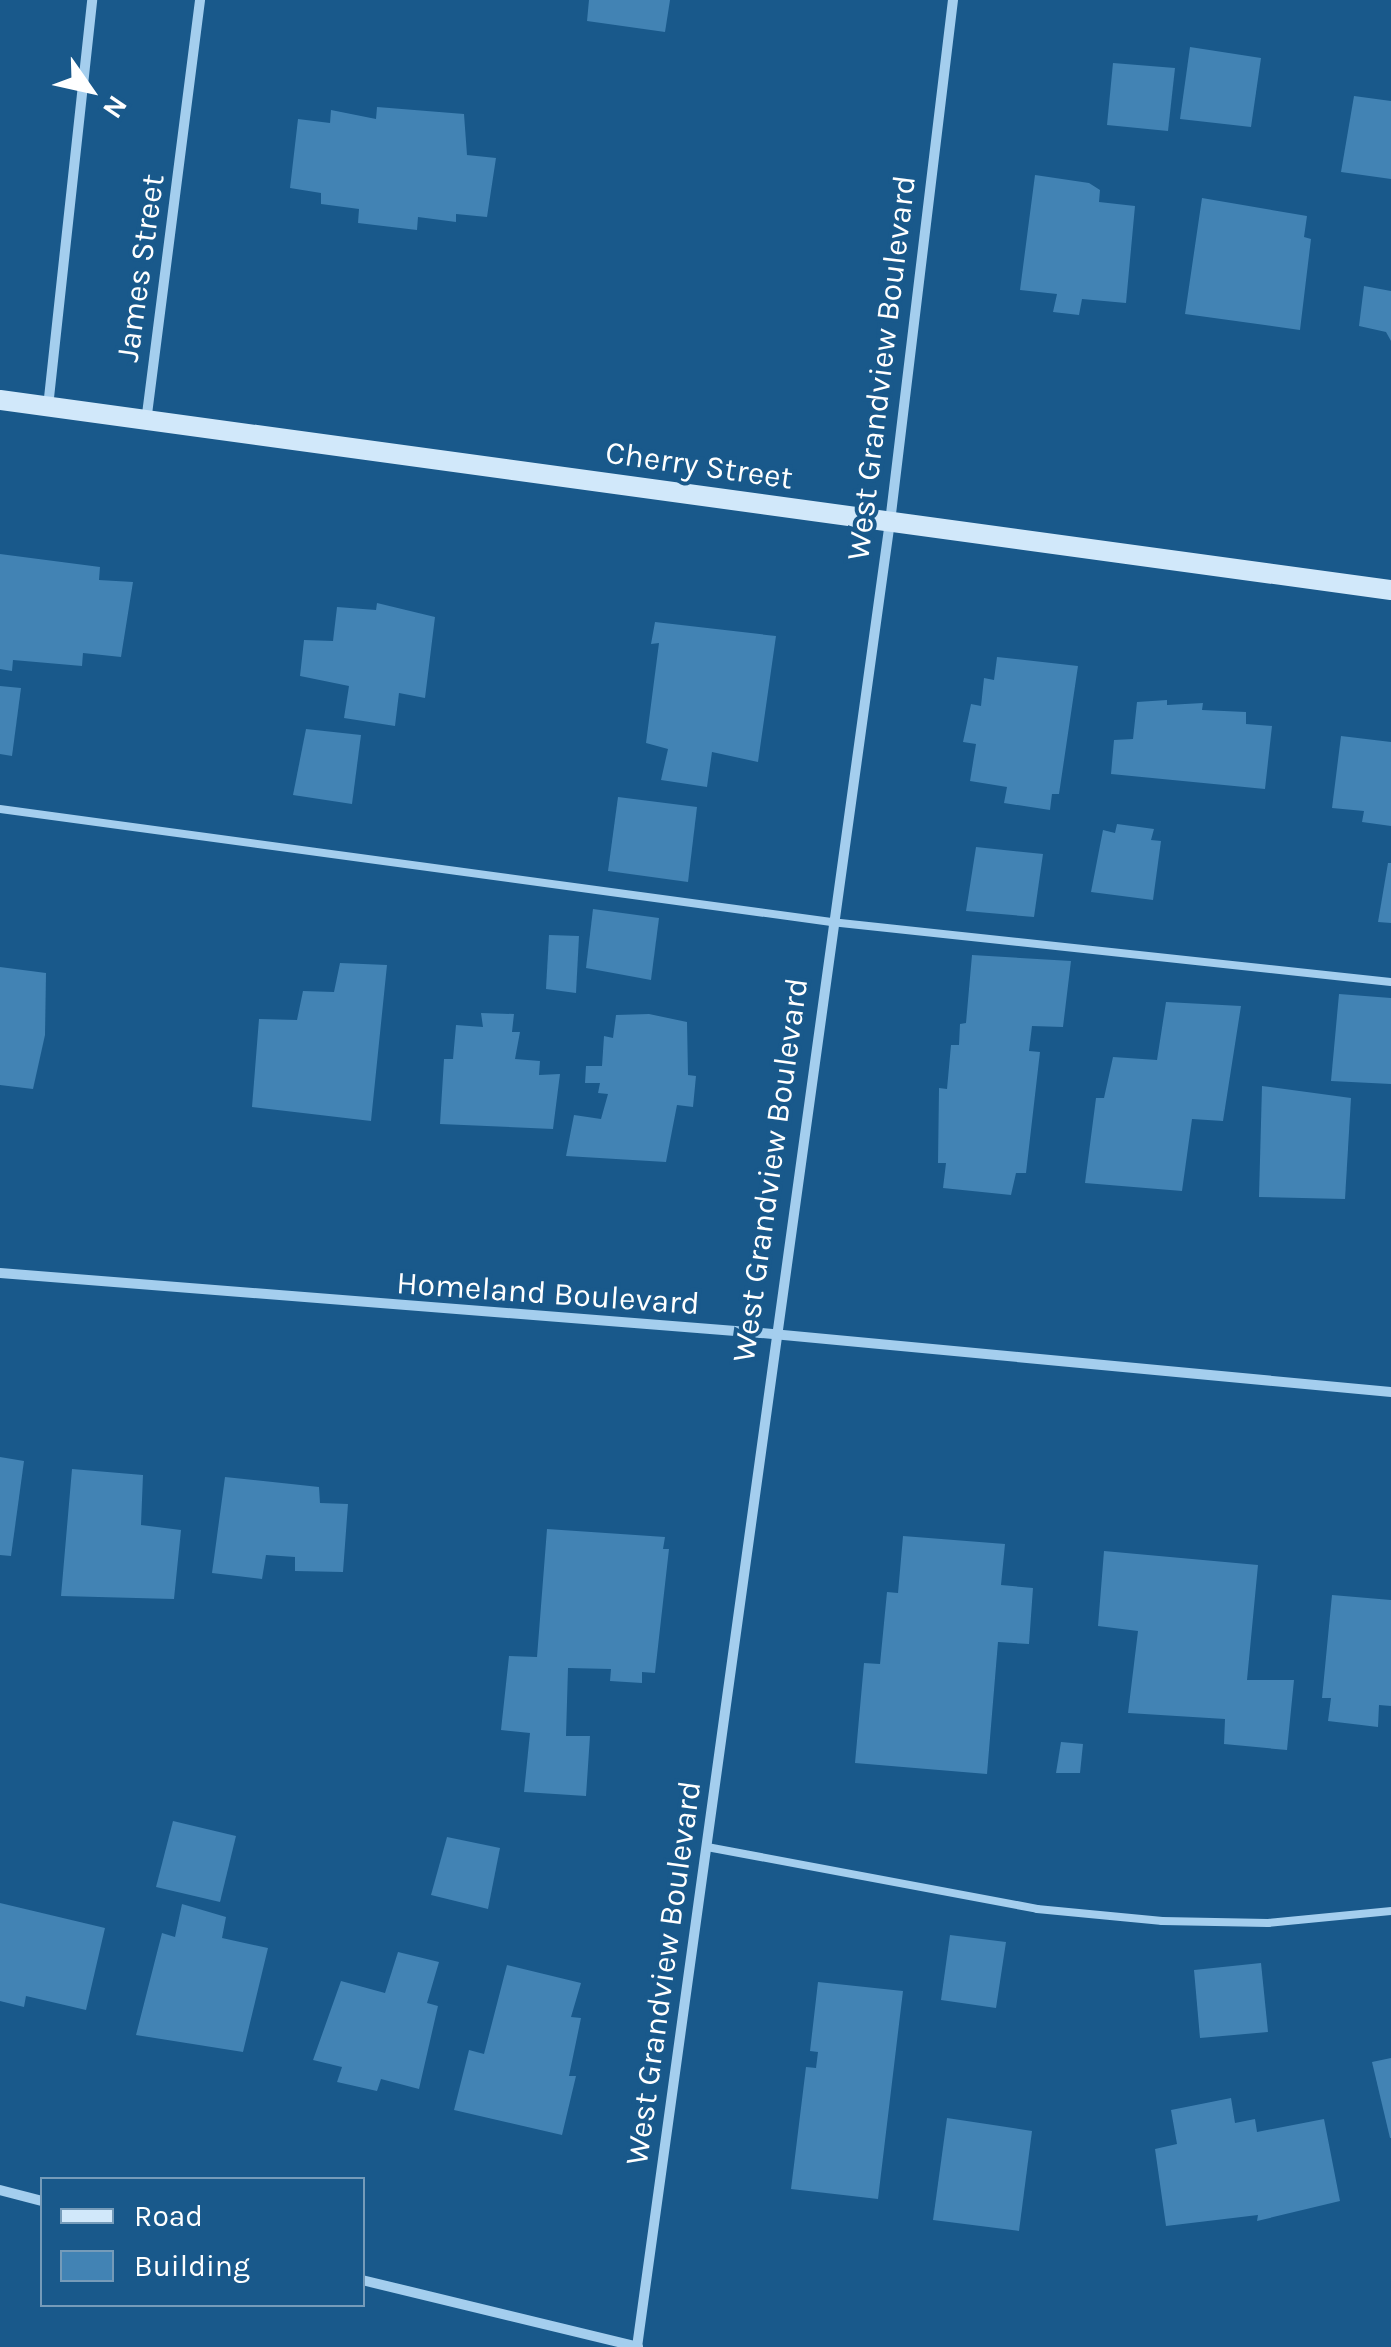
<!DOCTYPE html>
<style>
body{margin:0}
#map{position:relative;width:1391px;height:2347px;overflow:hidden;background:#19598b;font-family:Karla,sans-serif}
div>[style]{position:absolute}
.building>*{inset:0;background:#4283b4}
.lane>*{height:8px;margin:-4px;padding:0 4px;transform-origin:4px;border-radius:4px;background:#a4ceee}
.street>*{height:10px;margin:-5px;padding:0 5px;transform-origin:5px;border-radius:5px;background:#a4ceee}
.secondary>*{height:20px;margin:-10px;padding:0 10px;transform-origin:10px;border-radius:10px;background:#d1e8fa}
span{translate:-50% -50%;white-space:nowrap;text-align:center;line-height:1.15;-webkit-text-stroke:8px #19598b;paint-order:stroke}
.street-label{font-size:32px;color:#fff}
.legend{position:absolute;left:40px;top:2177px;width:325px;height:130px;box-sizing:border-box;background:#19598b;border:2px solid #759bb9;margin:0;padding:12px 18px;list-style:none;font-size:30px;color:#fff}
.legend li{display:flex;align-items:center;gap:20px;height:50px}
.legend b{width:50px;border:2px solid #759bb9}
.north{position:absolute;left:40px;top:40px;width:100px;height:100px;-webkit-text-stroke:8px #19598b;paint-order:stroke;rotate:124deg;font-size:28px;font-weight:700;line-height:40px;text-align:center;color:#fff}
.north::after{content:'';display:block;margin:auto;width:35px;height:45px;background:#fff;clip-path:polygon(50% 0,100% 100%,50% 72%,0 100%)}
</style>
<div id="map">
<div class="building">
<i style="clip-path:polygon(589px 0,670px 0,665px 32px,587px 21px)"></i>
<i style="clip-path:polygon(1190px 47px,1261px 58px,1251px 127px,1180px 119px)"></i>
<i style="clip-path:polygon(1113px 63px,1175px 68px,1168px 131px,1107px 125px)"></i>
<i style="clip-path:polygon(1354px 96px,1391px 101px,1391px 179px,1341px 172px)"></i>
<i style="clip-path:polygon(377px 107px,464px 114px,467px 155px,496px 158px,487px 217px,456px 214px,456px 222px,418px 217px,417px 230px,358px 223px,359px 209px,321px 204px,321px 193px,290px 188px,298px 119px,330px 123px,331px 110px,376px 119px)"></i>
<i style="clip-path:polygon(1035px 175px,1089px 183px,1100px 190px,1099px 202px,1135px 206px,1126px 303px,1082px 299px,1079px 315px,1053px 312px,1057px 294px,1020px 290px)"></i>
<i style="clip-path:polygon(1202px 198px,1307px 216px,1304px 237px,1311px 239px,1300px 330px,1185px 314px)"></i>
<i style="clip-path:polygon(1364px 286px,1391px 291px,1391px 341px,1386px 332px,1359px 326px)"></i>
<i style="clip-path:polygon(0 554px,100px 567px,99px 580px,133px 582px,121px 657px,83px 653px,82px 666px,13px 660px,12px 671px,0 669px)"></i>
<i style="clip-path:polygon(377px 603px,435px 617px,425px 698px,399px 693px,395px 726px,344px 718px,349px 686px,300px 676px,304px 640px,333px 641px,337px 607px,376px 610px)"></i>
<i style="clip-path:polygon(655px 622px,776px 636px,758px 762px,712px 752px,707px 787px,661px 780px,668px 749px,646px 743px,659px 643px,651px 644px)"></i>
<i style="clip-path:polygon(997px 657px,1078px 666px,1059px 794px,1052px 794px,1050px 810px,1004px 803px,1007px 787px,970px 781px,976px 744px,963px 742px,971px 704px,981px 706px,984px 678px,994px 680px)"></i>
<i style="clip-path:polygon(0 686px,21px 688px,12px 756px,0 754px)"></i>
<i style="clip-path:polygon(1167px 700px,1167px 705px,1203px 703px,1202px 710px,1246px 712px,1246px 724px,1272px 726px,1265px 789px,1111px 774px,1114px 740px,1133px 739px,1137px 702px)"></i>
<i style="clip-path:polygon(306px 729px,361px 735px,352px 804px,293px 795px)"></i>
<i style="clip-path:polygon(1341px 736px,1391px 742px,1391px 826px,1362px 822px,1364px 811px,1332px 808px)"></i>
<i style="clip-path:polygon(618px 797px,697px 807px,688px 882px,608px 871px)"></i>
<i style="clip-path:polygon(1117px 824px,1154px 829px,1151px 840px,1161px 841px,1153px 900px,1091px 892px,1103px 830px,1115px 833px)"></i>
<i style="clip-path:polygon(976px 847px,1043px 854px,1034px 917px,966px 911px)"></i>
<i style="clip-path:polygon(1388px 863px,1391px 863px,1391px 923px,1378px 922px)"></i>
<i style="clip-path:polygon(593px 909px,659px 918px,651px 980px,586px 968px)"></i>
<i style="clip-path:polygon(549px 935px,579px 936px,576px 993px,546px 989px)"></i>
<i style="clip-path:polygon(972px 955px,1071px 961px,1063px 1027px,1032px 1026px,1029px 1051px,1040px 1052px,1026px 1173px,1016px 1173px,1011px 1195px,943px 1188px,946px 1163px,938px 1163px,939px 1088px,947px 1089px,951px 1045px,959px 1045px,960px 1024px,966px 1023px)"></i>
<i style="clip-path:polygon(340px 963px,387px 965px,371px 1121px,252px 1107px,259px 1019px,297px 1020px,303px 991px,334px 992px)"></i>
<i style="clip-path:polygon(0 967px,46px 973px,45px 1035px,33px 1089px,0 1085px)"></i>
<i style="clip-path:polygon(1339px 994px,1391px 998px,1391px 1084px,1331px 1081px)"></i>
<i style="clip-path:polygon(1166px 1002px,1241px 1006px,1223px 1121px,1192px 1119px,1182px 1191px,1085px 1183px,1096px 1098px,1104px 1098px,1113px 1057px,1157px 1060px)"></i>
<i style="clip-path:polygon(481px 1013px,514px 1014px,512px 1032px,520px 1032px,515px 1059px,540px 1061px,539px 1075px,560px 1074px,553px 1129px,440px 1124px,444px 1059px,453px 1059px,456px 1025px,483px 1027px)"></i>
<i style="clip-path:polygon(649px 1014px,687px 1022px,688px 1075px,696px 1076px,693px 1107px,677px 1105px,666px 1162px,566px 1156px,574px 1115px,601px 1119px,608px 1094px,598px 1093px,600px 1083px,585px 1083px,586px 1066px,602px 1066px,604px 1036px,613px 1038px,616px 1015px)"></i>
<i style="clip-path:polygon(1262px 1086px,1351px 1098px,1345px 1199px,1259px 1197px)"></i>
<i style="clip-path:polygon(0 1457px,24px 1461px,11px 1556px,0 1555px)"></i>
<i style="clip-path:polygon(72px 1469px,143px 1475px,141px 1525px,181px 1530px,174px 1599px,61px 1596px)"></i>
<i style="clip-path:polygon(225px 1477px,319px 1487px,320px 1503px,348px 1504px,343px 1572px,295px 1571px,295px 1557px,266px 1555px,262px 1579px,212px 1573px)"></i>
<i style="clip-path:polygon(547px 1529px,665px 1537px,663px 1549px,669px 1549px,655px 1673px,642px 1672px,642px 1683px,610px 1681px,611px 1669px,568px 1668px,566px 1736px,590px 1736px,586px 1796px,524px 1792px,530px 1733px,501px 1730px,509px 1656px,537px 1657px)"></i>
<i style="clip-path:polygon(903px 1536px,1005px 1544px,1001px 1585px,1033px 1588px,1029px 1644px,998px 1642px,987px 1774px,855px 1763px,864px 1663px,880px 1664px,887px 1592px,898px 1593px)"></i>
<i style="clip-path:polygon(1104px 1551px,1258px 1565px,1247px 1680px,1294px 1680px,1287px 1750px,1224px 1744px,1225px 1719px,1128px 1713px,1138px 1631px,1098px 1626px)"></i>
<i style="clip-path:polygon(1332px 1595px,1391px 1600px,1391px 1706px,1379px 1705px,1378px 1727px,1328px 1721px,1331px 1698px,1322px 1698px)"></i>
<i style="clip-path:polygon(1061px 1742px,1083px 1744px,1080px 1773px,1056px 1773px)"></i>
<i style="clip-path:polygon(173px 1821px,236px 1836px,220px 1902px,156px 1887px)"></i>
<i style="clip-path:polygon(447px 1837px,500px 1848px,488px 1909px,431px 1895px)"></i>
<i style="clip-path:polygon(0 1903px,105px 1928px,86px 2010px,26px 1996px,24px 2007px,0 2001px)"></i>
<i style="clip-path:polygon(182px 1904px,226px 1917px,222px 1938px,268px 1948px,243px 2052px,136px 2035px,162px 1933px,175px 1937px)"></i>
<i style="clip-path:polygon(950px 1935px,1006px 1942px,996px 2008px,941px 2000px)"></i>
<i style="clip-path:polygon(398px 1952px,439px 1962px,427px 2003px,438px 2006px,419px 2089px,381px 2079px,377px 2091px,337px 2082px,342px 2067px,313px 2060px,341px 1981px,385px 1993px)"></i>
<i style="clip-path:polygon(1261px 1963px,1268px 2032px,1200px 2038px,1194px 1970px)"></i>
<i style="clip-path:polygon(507px 1965px,581px 1983px,571px 2017px,581px 2018px,569px 2076px,576px 2076px,562px 2135px,454px 2110px,469px 2050px,484px 2054px)"></i>
<i style="clip-path:polygon(818px 1982px,903px 1991px,878px 2199px,791px 2189px,806px 2067px,816px 2068px,818px 2052px,810px 2051px)"></i>
<i style="clip-path:polygon(1391px 2058px,1391px 2138px,1390px 2138px,1372px 2062px)"></i>
<i style="clip-path:polygon(1231px 2098px,1235px 2123px,1255px 2119px,1257px 2132px,1324px 2119px,1340px 2201px,1257px 2221px,1258px 2215px,1166px 2226px,1155px 2149px,1177px 2144px,1171px 2110px)"></i>
<i style="clip-path:polygon(947px 2118px,1032px 2131px,1019px 2231px,933px 2220px)"></i>
</div>
<div class="lane">
<i style="left:0;top:809px;width:839px;rotate:7.74deg"></i>
<i style="left:831px;top:922px;width:563px;rotate:6.12deg"></i>
<i style="left:707px;top:1847px;width:336px;rotate:10.6deg"></i>
<i style="left:1037px;top:1909px;width:126px;rotate:5.5deg"></i>
<i style="left:1162px;top:1921px;width:106px;rotate:1.1deg"></i>
<i style="left:1268px;top:1923px;width:124px;rotate:-5.6deg"></i>
</div>
<div class="street">
<i style="left:48px;top:407px;width:409px;rotate:-83.8deg"></i>
<i style="left:146px;top:422px;width:425px;rotate:-82.7deg"></i>
<i style="left:0;top:1273px;width:763px;rotate:4.51deg"></i>
<i style="left:761px;top:1333px;width:633px;rotate:5.35deg"></i>
<i style="left:0;top:2190px;width:43px;rotate:14.7deg"></i>
<i style="left:362px;top:2280px;width:284px;rotate:13.6deg"></i>
<i style="left:637px;top:2347px;width:1842px;rotate:-82.11deg"></i>
<i style="left:890px;top:522px;width:526px;rotate:-83.12deg"></i>
</div>
<div class="secondary">
<i style="left:0;top:400px;width:1404px;rotate:7.78deg"></i>
</div>
<div class="street-label">
<span style="left:141px;top:268px;rotate:-82deg">James Street</span>
<span style="left:882px;top:368px;rotate:-83deg">West Grandview Boulevard</span>
<span style="left:699px;top:466px;rotate:8deg">Cherry Street</span>
<span style="left:771px;top:1170px;rotate:-82deg">West Grandview Boulevard</span>
<span style="left:548px;top:1294px;rotate:4deg">Homeland Boulevard</span>
<span style="left:664px;top:1973px;rotate:-82deg">West Grandview Boulevard</span>
</div>
<ul class="legend">
<li><b style="height:12px;background:#d1e8fa"></b>Road</li>
<li><b style="height:28px;background:#4283b4"></b>Building</li>
</ul>
<div class="north">N</div>
</div>
